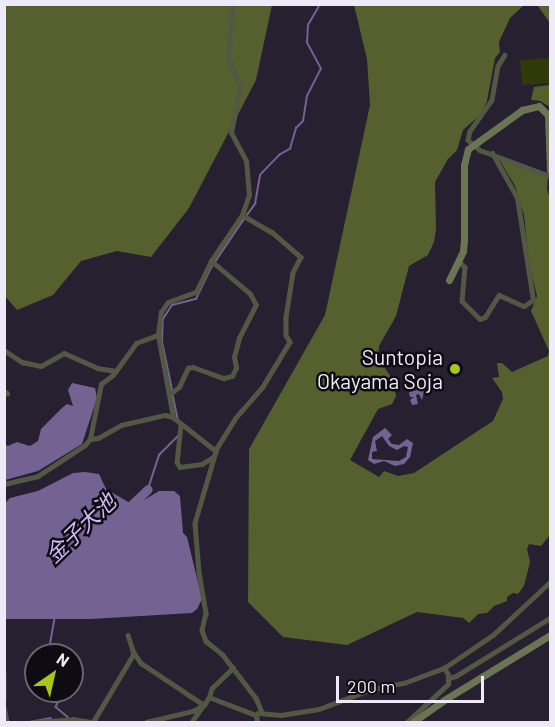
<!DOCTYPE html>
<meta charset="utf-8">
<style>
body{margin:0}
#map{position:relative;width:555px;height:727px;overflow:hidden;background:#262031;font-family:Barlow,"Noto Sans JP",sans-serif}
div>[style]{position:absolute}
.green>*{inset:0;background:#303909}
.forest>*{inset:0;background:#55602e}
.water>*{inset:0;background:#746392}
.stream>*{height:1.5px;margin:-0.75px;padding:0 0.75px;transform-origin:0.75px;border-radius:0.75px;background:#746392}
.river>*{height:9px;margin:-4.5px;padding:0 4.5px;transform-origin:4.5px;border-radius:4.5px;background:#746392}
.street>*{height:4.5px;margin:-2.25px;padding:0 2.25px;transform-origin:2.25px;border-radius:2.25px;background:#525843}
.secondary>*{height:7px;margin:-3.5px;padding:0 3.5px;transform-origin:3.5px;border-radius:3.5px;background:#6c7553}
.dots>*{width:16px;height:16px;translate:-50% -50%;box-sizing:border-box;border:3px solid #0e0b13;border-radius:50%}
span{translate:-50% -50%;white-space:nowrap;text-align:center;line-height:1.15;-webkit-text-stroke:5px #0e0b13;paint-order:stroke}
.poi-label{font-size:21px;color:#eeeaf7}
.right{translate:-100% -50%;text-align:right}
.water-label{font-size:22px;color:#cfbbf6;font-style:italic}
.frame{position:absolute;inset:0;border:6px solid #eeeaf7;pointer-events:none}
.north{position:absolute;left:24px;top:643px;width:60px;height:60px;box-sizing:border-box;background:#0e0b13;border:2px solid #68646e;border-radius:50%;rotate:34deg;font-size:16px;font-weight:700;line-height:24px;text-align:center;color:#eeeaf7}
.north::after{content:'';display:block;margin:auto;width:21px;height:27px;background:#aac717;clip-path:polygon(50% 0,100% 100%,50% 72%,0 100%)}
.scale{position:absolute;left:336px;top:676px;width:148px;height:27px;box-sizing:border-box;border:3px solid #eeeaf7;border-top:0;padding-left:8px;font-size:18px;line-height:21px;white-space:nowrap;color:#eeeaf7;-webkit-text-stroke:4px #0e0b13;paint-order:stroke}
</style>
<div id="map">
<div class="green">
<i style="clip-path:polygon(550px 58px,550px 83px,522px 85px,520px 60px)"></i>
</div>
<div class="forest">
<i style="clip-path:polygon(4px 5px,272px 5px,256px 80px,189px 208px,151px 257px,117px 251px,81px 261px,53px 295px,17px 310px,4px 295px)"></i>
<i style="clip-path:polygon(354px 5px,550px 5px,550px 23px,538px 6px,523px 6px,510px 18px,499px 42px,500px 52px,495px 58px,487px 101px,481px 114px,463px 130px,457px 150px,448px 159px,435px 182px,436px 229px,434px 242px,428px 255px,409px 266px,396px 316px,379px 346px,378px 358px,393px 380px,396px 396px,392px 404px,378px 409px,350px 460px,379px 477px,384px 471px,398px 476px,414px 473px,493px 421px,503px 399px,502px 392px,492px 378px,499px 377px,497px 363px,502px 363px,512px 372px,548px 356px,549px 351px,531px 311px,537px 296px,529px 263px,524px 215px,515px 186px,499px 159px,548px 177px,547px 189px,550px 199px,550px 535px,541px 546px,529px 544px,527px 549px,530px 562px,524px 586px,518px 594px,513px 593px,507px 597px,507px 601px,494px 606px,487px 613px,478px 614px,469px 623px,463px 618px,417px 612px,347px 645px,283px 637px,248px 602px,249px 449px,325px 315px,370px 105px,367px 59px)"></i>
<i style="clip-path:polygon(550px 85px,550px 107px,540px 101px,531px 100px,534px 87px)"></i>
</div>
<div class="water">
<i style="clip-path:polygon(72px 383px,95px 388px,97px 398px,82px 444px,38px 471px,5px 480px,4px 444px,8px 446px,17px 442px,30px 446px,38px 441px,41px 429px,62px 408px,67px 404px,73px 406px,68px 390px)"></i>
<i style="clip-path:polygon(419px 384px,424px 390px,423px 396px,422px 400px,419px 394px,416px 395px,418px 404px,412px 405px,410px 400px,414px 397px,410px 397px,409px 392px,417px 390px,416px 386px)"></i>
<i style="clip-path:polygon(evenodd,385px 428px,392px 435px,388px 439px,392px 444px,399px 445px,407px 439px,413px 443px,410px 457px,404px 464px,395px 466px,384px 461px,374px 464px,368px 460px,373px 437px,385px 428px,382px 436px,389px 446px,397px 450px,404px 446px,408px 447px,406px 457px,399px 461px,372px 459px,372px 452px,377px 451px,375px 441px,382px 436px)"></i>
<i style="clip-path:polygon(85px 472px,99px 474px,106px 489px,130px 503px,144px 500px,159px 491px,174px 491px,180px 496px,183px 533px,187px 537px,202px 599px,197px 609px,192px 613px,90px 619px,5px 619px,4px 504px,10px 498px,38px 491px,73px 473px)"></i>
</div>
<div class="stream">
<i style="left:247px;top:215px;width:14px;rotate:-54deg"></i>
<i style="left:255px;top:204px;width:29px;rotate:-80deg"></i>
<i style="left:260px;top:175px;width:28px;rotate:-46deg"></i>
<i style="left:279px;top:155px;width:13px;rotate:-29deg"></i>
<i style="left:290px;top:149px;width:22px;rotate:-74deg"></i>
<i style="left:296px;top:128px;width:10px;rotate:-45deg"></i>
<i style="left:303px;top:121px;width:25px;rotate:-81deg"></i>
<i style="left:307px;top:96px;width:30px;rotate:-63deg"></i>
<i style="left:321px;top:69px;width:30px;rotate:-118deg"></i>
<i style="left:307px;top:43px;width:18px;rotate:-87deg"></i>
<i style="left:308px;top:25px;width:24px;rotate:-60deg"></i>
<i style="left:215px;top:262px;width:52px;rotate:-56deg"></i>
<i style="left:172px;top:390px;width:49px;rotate:-101.8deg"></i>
<i style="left:162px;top:342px;width:23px;rotate:-88deg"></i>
<i style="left:163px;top:319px;width:17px;rotate:-57deg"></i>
<i style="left:172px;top:305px;width:25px;rotate:-14deg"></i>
<i style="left:196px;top:299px;width:37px;rotate:-64deg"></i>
<i style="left:173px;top:395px;width:25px;rotate:78deg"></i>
<i style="left:148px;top:489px;width:36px;rotate:-72deg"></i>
<i style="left:159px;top:455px;width:27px;rotate:-45deg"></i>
<i style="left:42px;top:655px;width:14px;rotate:-54deg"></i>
<i style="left:50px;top:644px;width:27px;rotate:-80deg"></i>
<i style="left:36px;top:664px;width:11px;rotate:124deg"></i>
<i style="left:30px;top:673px;width:7px;rotate:34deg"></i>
<i style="left:59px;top:691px;width:5px;rotate:37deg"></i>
<i style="left:63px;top:694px;width:15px;rotate:118deg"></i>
<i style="left:56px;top:707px;width:16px;rotate:40deg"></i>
<i style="left:30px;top:722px;width:21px;rotate:-11deg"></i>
</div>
<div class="river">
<i style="left:126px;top:510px;width:30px;rotate:-44deg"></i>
</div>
<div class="street">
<i style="left:505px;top:55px;width:13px;rotate:122deg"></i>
<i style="left:498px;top:66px;width:35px;rotate:100deg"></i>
<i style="left:492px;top:100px;width:38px;rotate:125deg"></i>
<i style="left:470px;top:131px;width:9px;rotate:103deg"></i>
<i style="left:468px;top:140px;width:16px;rotate:40deg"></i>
<i style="left:480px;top:150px;width:75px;rotate:20.4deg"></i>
<i style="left:242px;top:215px;width:34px;rotate:30deg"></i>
<i style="left:272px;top:232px;width:38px;rotate:41deg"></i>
<i style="left:301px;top:257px;width:18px;rotate:117deg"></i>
<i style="left:293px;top:273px;width:45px;rotate:99deg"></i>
<i style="left:286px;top:317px;width:18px;rotate:90deg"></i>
<i style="left:286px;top:335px;width:8px;rotate:60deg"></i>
<i style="left:290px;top:342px;width:52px;rotate:121deg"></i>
<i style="left:263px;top:387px;width:41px;rotate:131.1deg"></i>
<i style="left:236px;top:418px;width:36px;rotate:122deg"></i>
<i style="left:217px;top:448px;width:78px;rotate:106.3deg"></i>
<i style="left:195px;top:523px;width:49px;rotate:85.3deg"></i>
<i style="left:199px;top:572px;width:42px;rotate:80.3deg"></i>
<i style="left:206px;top:613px;width:17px;rotate:103deg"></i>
<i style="left:202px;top:630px;width:12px;rotate:70deg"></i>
<i style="left:206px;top:641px;width:22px;rotate:39deg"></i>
<i style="left:223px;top:655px;width:54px;rotate:52.5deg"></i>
<i style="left:256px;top:698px;width:15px;rotate:67deg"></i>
<i style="left:458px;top:261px;width:9px;rotate:41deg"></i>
<i style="left:465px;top:267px;width:34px;rotate:95deg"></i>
<i style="left:462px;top:301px;width:25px;rotate:45deg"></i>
<i style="left:480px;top:319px;width:5px;rotate:-22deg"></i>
<i style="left:485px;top:317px;width:26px;rotate:-58deg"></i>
<i style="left:499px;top:295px;width:27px;rotate:24deg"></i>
<i style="left:524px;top:306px;width:11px;rotate:-34deg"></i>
<i style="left:533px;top:300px;width:103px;rotate:-98.9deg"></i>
<i style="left:517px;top:198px;width:51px;rotate:-119.1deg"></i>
<i style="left:4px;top:350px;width:22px;rotate:34deg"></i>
<i style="left:22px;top:362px;width:19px;rotate:12deg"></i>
<i style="left:41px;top:366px;width:26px;rotate:-29deg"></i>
<i style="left:64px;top:353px;width:36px;rotate:24deg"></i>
<i style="left:97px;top:368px;width:19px;rotate:9deg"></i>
<i style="left:4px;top:391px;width:4px;rotate:34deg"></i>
<i style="left:7px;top:393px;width:4px;rotate:146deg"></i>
<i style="left:170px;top:394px;width:11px;rotate:-38deg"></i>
<i style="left:179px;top:387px;width:21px;rotate:-65deg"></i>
<i style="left:188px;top:368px;width:5px;rotate:-11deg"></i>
<i style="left:193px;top:367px;width:33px;rotate:20deg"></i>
<i style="left:224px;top:378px;width:8px;rotate:-14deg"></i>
<i style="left:232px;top:376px;width:9px;rotate:-63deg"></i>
<i style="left:236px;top:368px;width:11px;rotate:-100deg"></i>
<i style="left:234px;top:357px;width:20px;rotate:-75deg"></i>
<i style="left:239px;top:338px;width:37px;rotate:-63deg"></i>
<i style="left:256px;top:305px;width:13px;rotate:-119deg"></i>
<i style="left:250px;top:294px;width:51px;rotate:-139.8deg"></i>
<i style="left:173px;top:417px;width:83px;rotate:-100.4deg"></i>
<i style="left:158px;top:335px;width:23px;rotate:-83deg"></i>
<i style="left:161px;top:312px;width:12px;rotate:-55deg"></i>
<i style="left:168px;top:302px;width:30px;rotate:-20deg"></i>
<i style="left:196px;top:292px;width:34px;rotate:-64deg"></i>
<i style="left:211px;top:261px;width:55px;rotate:-56deg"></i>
<i style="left:242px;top:215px;width:21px;rotate:-71deg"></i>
<i style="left:249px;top:195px;width:34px;rotate:-95deg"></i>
<i style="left:246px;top:161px;width:32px;rotate:-118deg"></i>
<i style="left:231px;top:133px;width:47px;rotate:-78.9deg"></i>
<i style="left:240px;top:87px;width:31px;rotate:-112deg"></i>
<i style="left:228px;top:58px;width:54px;rotate:-84.7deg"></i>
<i style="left:181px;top:425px;width:37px;rotate:96deg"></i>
<i style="left:177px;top:462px;width:6px;rotate:59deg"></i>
<i style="left:180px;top:467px;width:22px;rotate:-8deg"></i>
<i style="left:202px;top:464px;width:13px;rotate:-32deg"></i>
<i style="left:90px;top:439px;width:8px;rotate:-7deg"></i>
<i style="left:98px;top:438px;width:26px;rotate:-29deg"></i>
<i style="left:121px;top:425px;width:45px;rotate:-12.8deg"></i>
<i style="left:165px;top:415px;width:8px;rotate:14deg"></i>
<i style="left:173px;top:417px;width:55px;rotate:38.3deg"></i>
<i style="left:4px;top:484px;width:35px;rotate:-13deg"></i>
<i style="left:38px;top:476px;width:56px;rotate:-33.4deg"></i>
<i style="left:85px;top:445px;width:8px;rotate:-50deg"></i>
<i style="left:90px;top:439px;width:56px;rotate:-78.7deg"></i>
<i style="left:101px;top:384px;width:15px;rotate:-37deg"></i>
<i style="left:113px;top:375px;width:39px;rotate:-54deg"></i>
<i style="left:136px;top:343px;width:23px;rotate:-20deg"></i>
<i style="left:128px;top:635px;width:19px;rotate:72deg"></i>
<i style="left:134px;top:653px;width:12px;rotate:55deg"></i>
<i style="left:141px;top:663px;width:76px;rotate:33.7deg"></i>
<i style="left:204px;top:705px;width:21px;rotate:125deg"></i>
<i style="left:4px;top:674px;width:26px;rotate:90deg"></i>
<i style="left:449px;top:678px;width:7px;rotate:-16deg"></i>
<i style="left:456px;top:676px;width:110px;rotate:-31.7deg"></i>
<i style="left:209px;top:697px;width:9px;rotate:-72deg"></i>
<i style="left:212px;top:688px;width:29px;rotate:-44deg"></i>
<i style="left:4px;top:707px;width:15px;rotate:79deg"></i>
<i style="left:34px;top:722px;width:39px;rotate:-4deg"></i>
<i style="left:73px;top:719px;width:18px;rotate:9deg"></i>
<i style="left:93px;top:722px;width:80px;rotate:-59.3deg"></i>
<i style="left:146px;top:722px;width:48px;rotate:-13.2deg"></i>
<i style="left:193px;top:711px;width:13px;rotate:-29deg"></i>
<i style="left:204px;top:705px;width:9px;rotate:-58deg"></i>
<i style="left:209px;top:697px;width:50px;rotate:21deg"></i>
<i style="left:257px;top:722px;width:7px;rotate:-98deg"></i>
<i style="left:256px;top:715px;width:3px;rotate:-45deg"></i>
<i style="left:258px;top:713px;width:23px;rotate:5deg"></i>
<i style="left:281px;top:715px;width:38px;rotate:-9deg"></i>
<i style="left:319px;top:709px;width:57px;rotate:-20.7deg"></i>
<i style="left:372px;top:689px;width:33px;rotate:-11deg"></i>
<i style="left:404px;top:683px;width:43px;rotate:-20.6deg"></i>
<i style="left:444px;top:668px;width:59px;rotate:-34deg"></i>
<i style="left:493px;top:635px;width:78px;rotate:-42.9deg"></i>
<i style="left:407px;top:722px;width:56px;rotate:-42.8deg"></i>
<i style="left:448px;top:684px;width:9px;rotate:-90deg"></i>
<i style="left:448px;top:675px;width:8px;rotate:-120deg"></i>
</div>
<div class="secondary">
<i style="left:449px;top:280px;width:32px;rotate:-64deg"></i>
<i style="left:463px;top:251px;width:11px;rotate:-85deg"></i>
<i style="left:464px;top:240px;width:75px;rotate:-90deg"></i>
<i style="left:464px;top:165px;width:16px;rotate:-76deg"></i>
<i style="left:468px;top:149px;width:67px;rotate:-35.8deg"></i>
<i style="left:522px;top:110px;width:17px;rotate:-13deg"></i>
<i style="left:539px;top:106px;width:13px;rotate:45deg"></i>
<i style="left:548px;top:115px;width:55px;rotate:87.9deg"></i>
<i style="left:413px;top:722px;width:38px;rotate:-35deg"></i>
<i style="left:444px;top:700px;width:124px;rotate:-31.5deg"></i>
</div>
<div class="dots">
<i style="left:455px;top:369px;background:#aac717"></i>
</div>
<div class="poi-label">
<span class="right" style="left:443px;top:369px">Suntopia<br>Okayama Soja</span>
</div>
<div class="water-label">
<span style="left:80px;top:528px;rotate:-44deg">金子大池</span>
</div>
<div class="frame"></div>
<div class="north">N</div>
<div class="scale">200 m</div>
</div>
